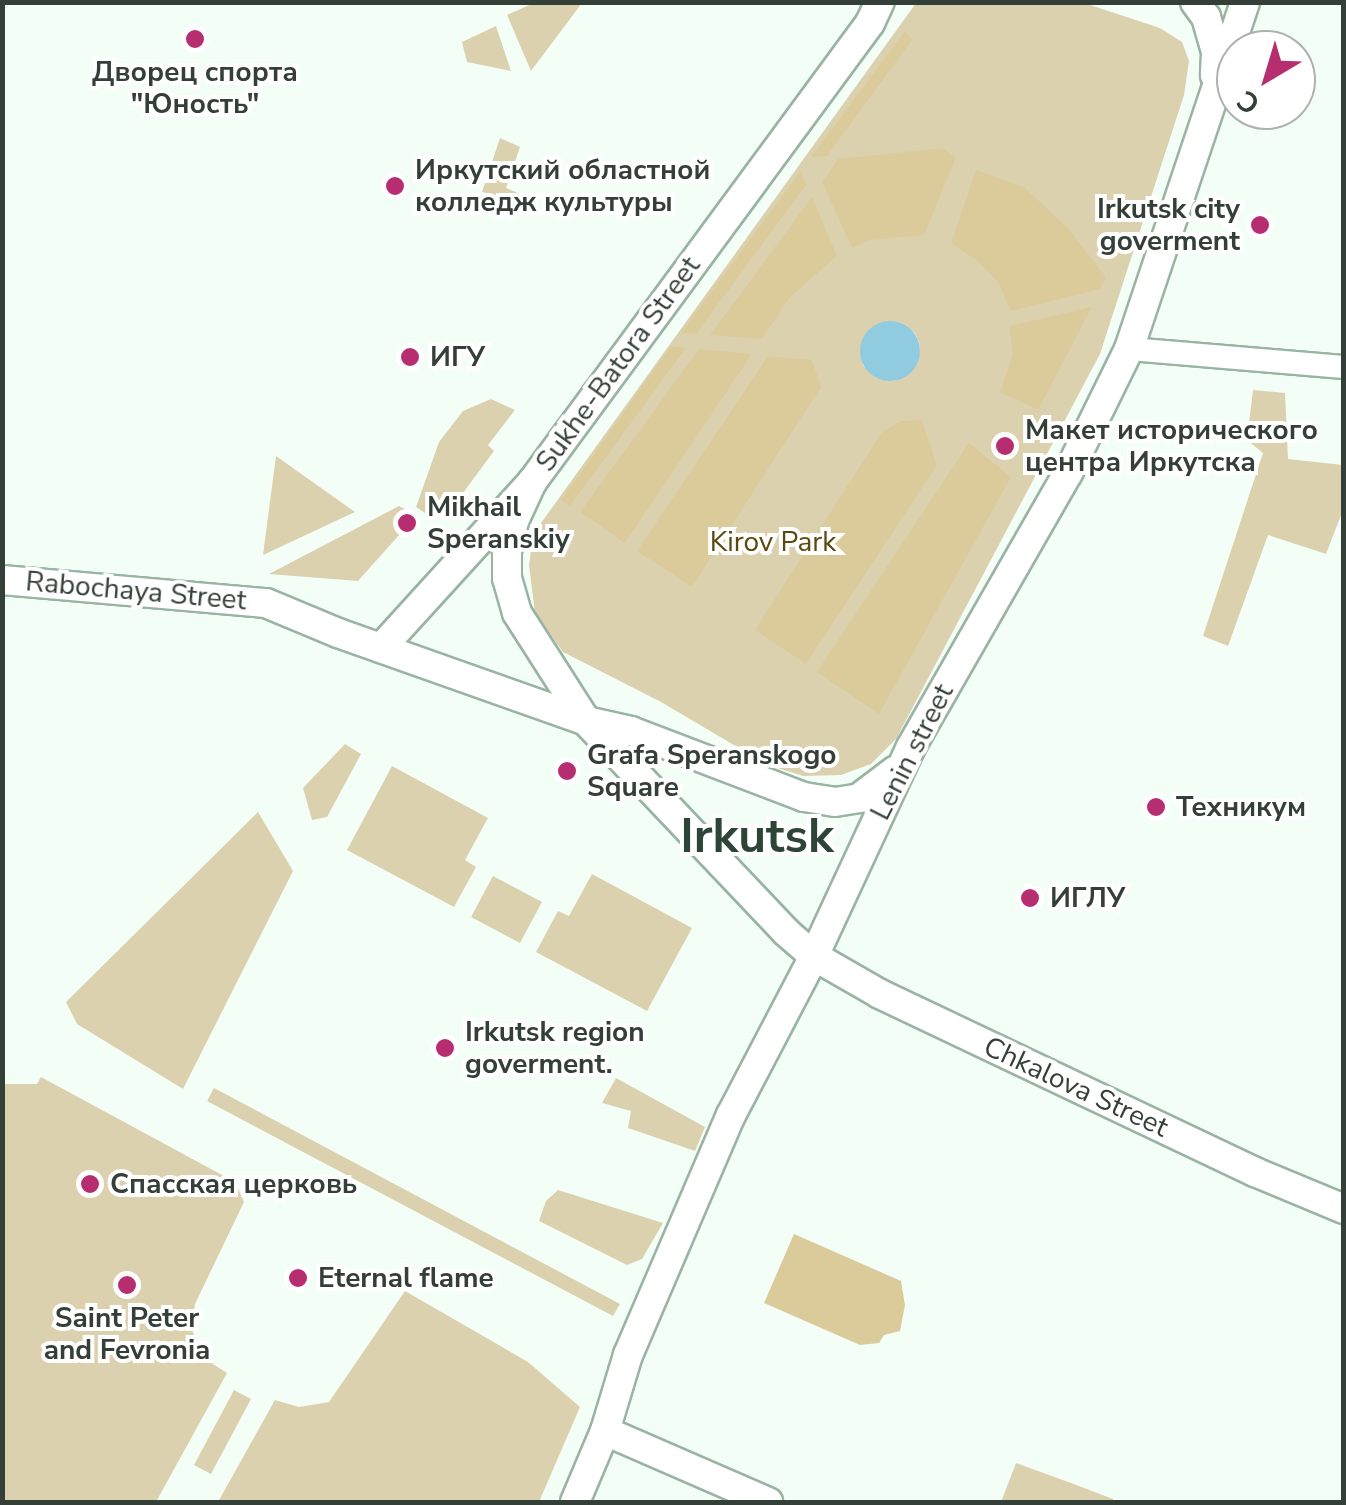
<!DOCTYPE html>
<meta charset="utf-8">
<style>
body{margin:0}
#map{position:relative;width:1346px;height:1505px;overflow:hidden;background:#f3fef7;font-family:"Nunito Sans",sans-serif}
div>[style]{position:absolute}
.green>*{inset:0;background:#dcd1af}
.forest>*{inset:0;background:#dbcb9b}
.water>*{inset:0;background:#91cbdf}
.round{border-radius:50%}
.roads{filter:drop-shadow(2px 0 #99b4a2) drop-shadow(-2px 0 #99b4a2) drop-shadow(0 2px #99b4a2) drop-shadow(0 -2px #99b4a2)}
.minor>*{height:22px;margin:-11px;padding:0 11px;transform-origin:11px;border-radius:11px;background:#fff}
.major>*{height:28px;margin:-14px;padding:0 14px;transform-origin:14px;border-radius:14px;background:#fff}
.dots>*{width:28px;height:28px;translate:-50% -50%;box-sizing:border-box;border:5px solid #fff;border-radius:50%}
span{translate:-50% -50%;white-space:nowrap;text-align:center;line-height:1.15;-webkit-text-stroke:8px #fff;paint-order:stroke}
.poi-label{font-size:28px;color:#343f38;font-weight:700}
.left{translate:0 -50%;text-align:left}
.right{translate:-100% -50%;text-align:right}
.street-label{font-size:28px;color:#343f38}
.park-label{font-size:28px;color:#59490e}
.town-label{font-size:48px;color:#2d4536;font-weight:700}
.frame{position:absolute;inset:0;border:5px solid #343f38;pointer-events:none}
.north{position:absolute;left:1216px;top:30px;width:100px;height:100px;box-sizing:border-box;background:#fff;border:2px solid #aeb2af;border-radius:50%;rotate:218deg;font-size:28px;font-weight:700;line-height:40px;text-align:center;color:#343f38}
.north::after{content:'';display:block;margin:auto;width:35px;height:45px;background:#b62e70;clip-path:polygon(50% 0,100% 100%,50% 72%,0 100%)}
</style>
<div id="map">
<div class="green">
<i style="clip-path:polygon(536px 2px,582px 3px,531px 71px,507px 15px)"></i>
<i style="clip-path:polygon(evenodd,916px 3px,1084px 3px,1160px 28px,1182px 42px,1189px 61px,1184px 95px,1100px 354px,896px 739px,871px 764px,841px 775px,803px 776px,768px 765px,661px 702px,563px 652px,535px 613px,529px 565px,533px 534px,916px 3px,886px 322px,914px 332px,919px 342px,920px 352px,895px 381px,877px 378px,863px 365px,869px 330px,886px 322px)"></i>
<i style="clip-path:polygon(496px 26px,511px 71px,467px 62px,462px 42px)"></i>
<i style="clip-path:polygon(500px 138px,520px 147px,506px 188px,520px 194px,518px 201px,482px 192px)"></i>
<i style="clip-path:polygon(1253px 390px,1285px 393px,1288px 459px,1343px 465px,1343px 510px,1326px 554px,1268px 535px,1228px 646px,1203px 636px,1263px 453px,1247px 440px)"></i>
<i style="clip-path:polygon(491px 399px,515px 410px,488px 445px,494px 451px,446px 516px,431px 517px,416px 507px,439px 442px,463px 411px)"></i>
<i style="clip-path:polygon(276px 456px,355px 512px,263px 555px)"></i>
<i style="clip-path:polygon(399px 506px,417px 515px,358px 581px,269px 574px)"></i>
<i style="clip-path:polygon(345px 744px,361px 754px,327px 817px,312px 820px,303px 788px)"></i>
<i style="clip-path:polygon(392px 766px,488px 818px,465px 860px,476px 867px,454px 907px,347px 850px)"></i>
<i style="clip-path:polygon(258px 812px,293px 871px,183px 1089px,77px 1024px,66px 1002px)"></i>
<i style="clip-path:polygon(592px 874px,692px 928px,647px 1011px,536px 952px,558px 911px,569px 916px)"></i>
<i style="clip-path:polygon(493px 876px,542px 902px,520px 943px,471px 917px)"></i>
<i style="clip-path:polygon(41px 1077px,235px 1182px,244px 1202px,195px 1304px,192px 1330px,205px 1359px,227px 1373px,156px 1502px,3px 1502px,3px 1084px,37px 1084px)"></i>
<i style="clip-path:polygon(616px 1078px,705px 1127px,695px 1151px,628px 1128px,631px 1111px,602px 1103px)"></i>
<i style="clip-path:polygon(214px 1088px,620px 1304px,613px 1316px,207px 1101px)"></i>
<i style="clip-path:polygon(558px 1190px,663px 1223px,642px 1259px,627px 1265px,539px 1221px,546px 1201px)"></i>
<i style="clip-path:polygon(405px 1291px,528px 1362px,580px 1407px,539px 1502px,218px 1502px,275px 1400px,299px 1407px,329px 1402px)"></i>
<i style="clip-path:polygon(234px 1390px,251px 1399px,211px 1474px,194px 1465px)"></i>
<i style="clip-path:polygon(1016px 1463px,1071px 1483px,1113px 1499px,1112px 1502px,1001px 1502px)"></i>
</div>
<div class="forest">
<i style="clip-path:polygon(905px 31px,912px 40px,827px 156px,811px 157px)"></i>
<i style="clip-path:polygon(942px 148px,956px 158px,924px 235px,870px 240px,852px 248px,822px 182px,838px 159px)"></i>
<i style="clip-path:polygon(976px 170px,1024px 187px,1068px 228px,1106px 277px,1100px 289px,1011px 311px,998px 282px,979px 262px,951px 243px)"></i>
<i style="clip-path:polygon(800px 172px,806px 185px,696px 334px,681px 333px)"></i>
<i style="clip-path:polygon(812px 197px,837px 256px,790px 297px,762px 339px,710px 335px)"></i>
<i style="clip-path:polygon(1092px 307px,1038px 410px,1000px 392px,1013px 354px,1009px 326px)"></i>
<i style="clip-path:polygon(671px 346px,686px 348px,570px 506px,561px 500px)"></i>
<i style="clip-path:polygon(699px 349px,752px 354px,625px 543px,580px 512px)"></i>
<i style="clip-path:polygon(768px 356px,812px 360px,821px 387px,692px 587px,637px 551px)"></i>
<i style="clip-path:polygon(922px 420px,937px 465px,806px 664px,755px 630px,882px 432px,901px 421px)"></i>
<i style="clip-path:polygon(969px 443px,1011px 477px,879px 714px,817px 672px)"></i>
<i style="clip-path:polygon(794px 1234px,901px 1281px,905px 1305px,900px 1331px,884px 1335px,879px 1343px,860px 1345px,764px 1303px)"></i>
</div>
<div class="water">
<i class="round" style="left:860px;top:321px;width:60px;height:60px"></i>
</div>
<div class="roads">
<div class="minor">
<i style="left:1129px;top:349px;width:216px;rotate:4.8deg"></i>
</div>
<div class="major">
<i style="left:1195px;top:2px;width:19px;rotate:54deg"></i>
<i style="left:1206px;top:17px;width:37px;rotate:74deg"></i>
<i style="left:1216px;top:53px;width:22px;rotate:93deg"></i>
<i style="left:532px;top:482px;width:43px;rotate:114.8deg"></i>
<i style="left:514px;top:521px;width:32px;rotate:103deg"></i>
<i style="left:507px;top:552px;width:26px;rotate:90deg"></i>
<i style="left:507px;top:578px;width:36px;rotate:74deg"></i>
<i style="left:517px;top:613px;width:128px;rotate:57.4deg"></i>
<i style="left:586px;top:721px;width:291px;rotate:46.5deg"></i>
<i style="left:786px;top:932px;width:37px;rotate:41deg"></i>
<i style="left:814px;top:956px;width:76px;rotate:29.9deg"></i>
<i style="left:880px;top:994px;width:415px;rotate:25.4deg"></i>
<i style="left:1255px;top:1172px;width:96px;rotate:22.6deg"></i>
<i style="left:2px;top:580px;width:265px;rotate:5deg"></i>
<i style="left:266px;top:603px;width:78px;rotate:22.6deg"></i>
<i style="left:338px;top:633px;width:263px;rotate:19.5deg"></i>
<i style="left:586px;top:721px;width:46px;rotate:12.5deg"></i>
<i style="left:631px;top:731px;width:185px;rotate:20.9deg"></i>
<i style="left:804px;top:797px;width:31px;rotate:9deg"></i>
<i style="left:835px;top:802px;width:24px;rotate:-9deg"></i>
<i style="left:859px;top:798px;width:46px;rotate:-37.1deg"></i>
<i style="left:381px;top:648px;width:224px;rotate:-47.7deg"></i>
<i style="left:532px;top:482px;width:570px;rotate:-53.63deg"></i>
<i style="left:870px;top:23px;width:23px;rotate:-65deg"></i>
<i style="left:605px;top:1431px;width:178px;rotate:23.5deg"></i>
<i style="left:575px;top:1502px;width:77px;rotate:-67.1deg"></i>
<i style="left:605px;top:1431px;width:79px;rotate:-73.2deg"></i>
<i style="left:628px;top:1355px;width:261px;rotate:-66.8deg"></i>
<i style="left:731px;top:1115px;width:179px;rotate:-62.4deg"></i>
<i style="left:814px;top:956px;width:230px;rotate:-65.1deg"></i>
<i style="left:911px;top:747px;width:316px;rotate:-60.2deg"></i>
<i style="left:1068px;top:473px;width:138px;rotate:-63.8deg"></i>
<i style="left:1129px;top:349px;width:366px;rotate:-71.5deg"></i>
</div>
</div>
<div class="dots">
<i style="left:195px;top:39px;background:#b62e70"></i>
<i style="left:395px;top:186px;background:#b62e70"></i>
<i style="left:1260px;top:225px;background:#b62e70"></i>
<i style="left:410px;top:357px;background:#b62e70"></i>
<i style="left:1005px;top:446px;background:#b62e70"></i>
<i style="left:407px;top:523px;background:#b62e70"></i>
<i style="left:567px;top:771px;background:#b62e70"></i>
<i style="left:1156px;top:807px;background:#b62e70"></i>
<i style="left:1030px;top:898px;background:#b62e70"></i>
<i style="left:445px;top:1048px;background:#b62e70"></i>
<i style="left:90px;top:1184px;background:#b62e70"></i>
<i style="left:298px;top:1278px;background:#b62e70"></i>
<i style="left:127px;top:1285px;background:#b62e70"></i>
</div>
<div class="poi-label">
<span style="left:195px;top:88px">Дворец спорта<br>"Юность"</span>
<span class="left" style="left:415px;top:186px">Иркутский областной<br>колледж культуры</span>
<span class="right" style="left:1240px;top:225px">Irkutsk city<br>goverment</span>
<span class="left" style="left:430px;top:357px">ИГУ</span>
<span class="left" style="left:1025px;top:446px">Макет исторического<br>центра Иркутска</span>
<span class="left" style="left:427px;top:523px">Mikhail<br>Speranskiy</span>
<span class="left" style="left:587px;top:771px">Grafa Speranskogo<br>Square</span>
<span class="left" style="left:1176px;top:807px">Техникум</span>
<span class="left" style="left:1050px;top:898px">ИГЛУ</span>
<span class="left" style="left:465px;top:1048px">Irkutsk region<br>goverment.</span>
<span class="left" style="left:110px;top:1184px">Спасская церковь</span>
<span class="left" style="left:318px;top:1278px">Eternal flame</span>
<span style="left:127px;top:1334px">Saint Peter<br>and Fevronia</span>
</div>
<div class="street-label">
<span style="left:618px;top:364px;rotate:-54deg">Sukhe-Batora Street</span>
<span style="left:136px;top:591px;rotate:5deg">Rabochaya Street</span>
<span style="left:912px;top:752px;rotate:-63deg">Lenin street</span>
<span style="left:1076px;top:1087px;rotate:25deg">Chkalova Street</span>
</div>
<div class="park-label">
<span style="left:773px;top:542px">Kirov Park</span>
</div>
<div class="town-label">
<span style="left:757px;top:837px">Irkutsk</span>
</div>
<div class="frame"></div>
<div class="north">С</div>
</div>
